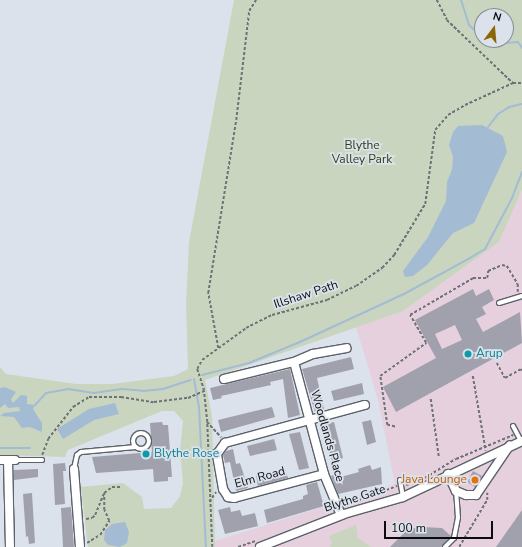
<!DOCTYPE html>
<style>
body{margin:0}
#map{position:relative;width:522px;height:547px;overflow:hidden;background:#dbe2ec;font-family:"Nunito Sans",sans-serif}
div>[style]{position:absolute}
.commercial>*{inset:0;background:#e6d0de}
.green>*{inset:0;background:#cad5bf}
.water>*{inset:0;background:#a3bcd3}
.stream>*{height:2px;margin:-1px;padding:0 1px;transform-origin:1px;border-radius:1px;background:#a3bcd3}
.building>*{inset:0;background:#a0a1ac}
.path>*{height:1.5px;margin-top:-0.75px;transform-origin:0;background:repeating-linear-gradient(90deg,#6d7178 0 3px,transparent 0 5px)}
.roads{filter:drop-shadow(1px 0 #5b626a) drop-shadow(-1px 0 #5b626a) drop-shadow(0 1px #5b626a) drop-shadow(0 -1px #5b626a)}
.lane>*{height:4px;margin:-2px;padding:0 2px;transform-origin:2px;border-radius:2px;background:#fff}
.lane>.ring{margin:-2px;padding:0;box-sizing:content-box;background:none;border:4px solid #fff;border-radius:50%}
.street>*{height:8px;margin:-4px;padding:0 4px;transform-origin:4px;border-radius:4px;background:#fff}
.dots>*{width:11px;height:11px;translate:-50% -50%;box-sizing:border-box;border:2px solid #dbe2ec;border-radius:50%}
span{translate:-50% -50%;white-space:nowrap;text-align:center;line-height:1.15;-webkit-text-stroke:3.5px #dbe2ec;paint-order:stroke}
.park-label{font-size:12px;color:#2d4114}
.street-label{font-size:12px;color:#0a0c0f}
.culture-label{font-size:12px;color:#0d838f}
.left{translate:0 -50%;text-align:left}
.food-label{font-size:12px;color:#c56008}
.right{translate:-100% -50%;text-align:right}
.north{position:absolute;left:474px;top:8px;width:40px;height:40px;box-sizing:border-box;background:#dbe2ec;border:1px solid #878c94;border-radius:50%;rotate:16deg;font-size:11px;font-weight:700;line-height:16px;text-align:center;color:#0a0c0f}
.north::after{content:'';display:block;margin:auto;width:14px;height:18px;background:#8c6506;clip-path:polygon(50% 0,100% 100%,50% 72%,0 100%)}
.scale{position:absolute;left:384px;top:521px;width:109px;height:18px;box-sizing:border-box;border:2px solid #0a0c0f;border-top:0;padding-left:5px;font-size:12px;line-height:14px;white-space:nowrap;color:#0a0c0f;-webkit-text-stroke:3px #dbe2ec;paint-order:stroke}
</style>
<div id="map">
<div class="commercial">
<i style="clip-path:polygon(522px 190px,522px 547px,215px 547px,215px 541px,395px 484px,378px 400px,356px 327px,403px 311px,499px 242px)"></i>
</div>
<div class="green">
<i style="clip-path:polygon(evenodd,234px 0,522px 0,522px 190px,499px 242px,403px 311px,205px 380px,212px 416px,215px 547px,88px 547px,81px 487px,123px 483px,142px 497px,144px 509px,171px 508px,180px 496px,183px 483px,180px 451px,183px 421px,174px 411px,162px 411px,68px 450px,65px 457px,0 455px,0 367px,6px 374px,76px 384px,112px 384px,174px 376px,188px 369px,186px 303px,189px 242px,234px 0,482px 16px,506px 16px,506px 40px,482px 40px,482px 16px)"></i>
<i style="clip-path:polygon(356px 525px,358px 538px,371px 547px,330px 547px,332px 543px,329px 536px)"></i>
</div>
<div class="water">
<i style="clip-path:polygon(482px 125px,503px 136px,507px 152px,474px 223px,453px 233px,427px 265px,413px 276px,405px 277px,403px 271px,428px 237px,446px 201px,447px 182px,452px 169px,453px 157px,449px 145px,453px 132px,458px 126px)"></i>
<i style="clip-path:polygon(5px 387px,16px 392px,11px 399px,13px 403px,21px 395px,27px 396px,27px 404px,35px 405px,33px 409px,42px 423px,42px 432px,30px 427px,22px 428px,14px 417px,0 416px,4px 413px,20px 411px,19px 407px,8px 408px,5px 404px,0 408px,0 388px)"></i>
<i style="clip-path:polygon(115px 403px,119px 414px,94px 420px,63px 439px,57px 429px,89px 409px)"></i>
<i style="clip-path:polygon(125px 522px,129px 532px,127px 543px,120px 547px,108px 545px,104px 540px,105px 530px,112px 524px)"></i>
</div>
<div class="stream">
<i style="left:461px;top:0;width:26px;rotate:72deg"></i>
<i style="left:469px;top:25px;width:18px;rotate:43deg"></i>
<i style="left:491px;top:40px;width:12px;rotate:14deg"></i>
<i style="left:503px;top:43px;width:15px;rotate:-4deg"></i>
<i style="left:518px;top:42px;width:7px;rotate:56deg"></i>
<i style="left:488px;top:127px;width:16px;rotate:-52deg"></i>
<i style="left:498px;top:114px;width:13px;rotate:-32deg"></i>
<i style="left:509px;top:107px;width:13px;rotate:-13deg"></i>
<i style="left:202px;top:375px;width:49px;rotate:-14.3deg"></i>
<i style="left:249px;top:363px;width:55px;rotate:-22.4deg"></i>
<i style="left:300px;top:342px;width:115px;rotate:-24.8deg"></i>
<i style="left:404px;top:294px;width:75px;rotate:-28.6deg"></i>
<i style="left:470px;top:258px;width:17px;rotate:-31deg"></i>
<i style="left:485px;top:249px;width:58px;rotate:-62.1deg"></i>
<i style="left:512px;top:198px;width:28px;rotate:-69deg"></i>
<i style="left:194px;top:379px;width:27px;rotate:80deg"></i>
<i style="left:199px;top:406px;width:141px;rotate:87.2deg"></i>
<i style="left:35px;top:405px;width:16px;rotate:-47deg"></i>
<i style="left:46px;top:393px;width:22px;rotate:-10deg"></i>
<i style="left:68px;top:389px;width:26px;rotate:9deg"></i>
<i style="left:94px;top:393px;width:28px;rotate:-8deg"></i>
<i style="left:122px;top:389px;width:21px;rotate:5deg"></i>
<i style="left:143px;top:391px;width:20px;rotate:-6deg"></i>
<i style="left:163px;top:389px;width:29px;rotate:-18deg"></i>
<i style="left:0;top:448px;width:30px"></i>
</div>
<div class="building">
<i style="clip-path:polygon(evenodd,473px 289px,476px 296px,489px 289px,494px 300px,482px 307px,486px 314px,476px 319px,483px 332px,520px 312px,522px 343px,396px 412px,383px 387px,436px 358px,415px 320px,473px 289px,455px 325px,462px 340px,442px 349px,435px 334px,455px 325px)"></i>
<i style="clip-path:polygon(351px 357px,354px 369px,317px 378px,324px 409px,315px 412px,302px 369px)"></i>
<i style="clip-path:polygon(290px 369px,300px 415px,288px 418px,283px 379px,270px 382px,271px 385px,221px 396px,222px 398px,213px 400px,210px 388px)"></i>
<i style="clip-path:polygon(362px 383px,364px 394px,334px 401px,331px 391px)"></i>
<i style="clip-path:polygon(272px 407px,275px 417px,221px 432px,218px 420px)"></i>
<i style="clip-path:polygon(371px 420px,376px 442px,367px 445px,362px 422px)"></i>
<i style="clip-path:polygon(162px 422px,163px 425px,168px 425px,172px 477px,168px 477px,168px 481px,154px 482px,153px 469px,96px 473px,92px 457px,152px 452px,150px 423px)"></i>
<i style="clip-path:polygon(334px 422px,343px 458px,332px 461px,322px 425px)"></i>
<i style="clip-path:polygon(300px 432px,309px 468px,299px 470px,289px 434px)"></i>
<i style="clip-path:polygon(274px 439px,277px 450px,250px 456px,247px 446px)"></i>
<i style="clip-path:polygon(233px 449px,236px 464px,240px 463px,248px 488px,236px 491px,230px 462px,225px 463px,223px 455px,226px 451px)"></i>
<i style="clip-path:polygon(65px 463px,66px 471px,63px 471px,65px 504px,55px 505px,53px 464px)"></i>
<i style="clip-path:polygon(370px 465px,372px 470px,381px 467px,382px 484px,338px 494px,331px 476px,336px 474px,337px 478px,359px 472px,358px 469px)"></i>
<i style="clip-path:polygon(38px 469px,38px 477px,14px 480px,14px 470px)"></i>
<i style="clip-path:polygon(285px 469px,288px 478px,258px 486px,256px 475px)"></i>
<i style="clip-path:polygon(473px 471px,482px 476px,475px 487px,467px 482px)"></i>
<i style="clip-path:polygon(317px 482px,324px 506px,267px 523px,264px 510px,303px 499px,303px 496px,308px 494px,306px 485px)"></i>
<i style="clip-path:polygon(32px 493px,35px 543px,29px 544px,28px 536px,26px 537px,23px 494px)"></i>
<i style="clip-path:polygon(71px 507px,74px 547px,63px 547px,61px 508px)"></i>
<i style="clip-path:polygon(230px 507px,231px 512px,240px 510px,242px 516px,255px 513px,258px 526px,225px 534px,218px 510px)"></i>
<i style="clip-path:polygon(522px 510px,522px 547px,496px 547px)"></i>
<i style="clip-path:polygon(423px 527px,442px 528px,451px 536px,441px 547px,390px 547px,408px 529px)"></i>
</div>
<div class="path">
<i style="left:437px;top:0;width:22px;rotate:63deg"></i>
<i style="left:447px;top:20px;width:91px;rotate:43.7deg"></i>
<i style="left:218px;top:348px;width:56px;rotate:-100.3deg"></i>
<i style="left:208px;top:293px;width:175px;rotate:-80.8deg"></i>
<i style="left:236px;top:120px;width:110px;rotate:-83.2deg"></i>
<i style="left:249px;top:11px;width:13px;rotate:-58deg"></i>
<i style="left:497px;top:363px;width:17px;rotate:62deg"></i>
<i style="left:505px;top:378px;width:18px;rotate:-29deg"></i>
<i style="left:521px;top:369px;width:2px;rotate:63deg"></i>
<i style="left:473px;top:376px;width:76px;rotate:80.2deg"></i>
<i style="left:431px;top:399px;width:59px;rotate:82.1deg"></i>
<i style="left:207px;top:422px;width:21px;rotate:47deg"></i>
<i style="left:395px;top:427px;width:8px;rotate:-166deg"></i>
<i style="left:387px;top:425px;width:49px;rotate:-98.1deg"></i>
<i style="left:380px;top:376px;width:57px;rotate:-35.7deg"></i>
<i style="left:426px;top:343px;width:32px;rotate:-120deg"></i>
<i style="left:410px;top:315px;width:73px;rotate:-30.4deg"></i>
<i style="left:473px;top:278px;width:14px"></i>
<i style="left:487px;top:278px;width:7px;rotate:-82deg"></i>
<i style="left:488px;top:271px;width:15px;rotate:-23deg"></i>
<i style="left:502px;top:265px;width:5px;rotate:11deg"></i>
<i style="left:507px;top:266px;width:21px;rotate:59deg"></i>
<i style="left:518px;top:284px;width:8px;rotate:90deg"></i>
<i style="left:42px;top:455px;width:17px;rotate:-69deg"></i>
<i style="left:48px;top:439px;width:41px;rotate:-52deg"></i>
<i style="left:73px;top:407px;width:19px;rotate:-32deg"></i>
<i style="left:89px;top:397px;width:32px"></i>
<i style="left:121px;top:397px;width:33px;rotate:9deg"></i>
<i style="left:154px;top:402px;width:34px;rotate:-7deg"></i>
<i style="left:188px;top:398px;width:17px;rotate:-24deg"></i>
<i style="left:425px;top:478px;width:36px;rotate:-32deg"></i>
<i style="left:456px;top:459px;width:62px;rotate:-22.8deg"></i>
<i style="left:406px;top:485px;width:10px;rotate:-17deg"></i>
<i style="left:209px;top:502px;width:12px;rotate:-55deg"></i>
<i style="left:344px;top:506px;width:57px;rotate:-20.7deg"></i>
<i style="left:86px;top:519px;width:6px;rotate:-9deg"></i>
<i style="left:92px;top:518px;width:4px;rotate:-45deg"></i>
<i style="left:95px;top:515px;width:22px;rotate:-68deg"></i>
<i style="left:87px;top:543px;width:15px;rotate:-32deg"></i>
<i style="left:100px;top:535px;width:17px;rotate:-57deg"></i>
<i style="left:109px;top:521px;width:12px;rotate:-114deg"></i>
<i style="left:104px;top:510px;width:17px;rotate:-90deg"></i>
<i style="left:104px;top:493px;width:10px;rotate:-37deg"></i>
<i style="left:112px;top:487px;width:10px"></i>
<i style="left:212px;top:547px;width:125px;rotate:-92.3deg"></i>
<i style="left:207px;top:422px;width:31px;rotate:-96deg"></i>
<i style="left:204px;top:391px;width:23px;rotate:-108deg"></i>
<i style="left:197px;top:369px;width:10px;rotate:-61deg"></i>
<i style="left:202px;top:360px;width:54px;rotate:-36deg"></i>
<i style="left:246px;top:328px;width:29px;rotate:-27deg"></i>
<i style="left:272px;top:315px;width:57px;rotate:-15.3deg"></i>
<i style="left:327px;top:300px;width:32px;rotate:-26deg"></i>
<i style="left:356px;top:286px;width:32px;rotate:-35deg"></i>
<i style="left:382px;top:268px;width:18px;rotate:-47deg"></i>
<i style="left:394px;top:255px;width:60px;rotate:-58.7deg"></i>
<i style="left:425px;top:204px;width:75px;rotate:-82.3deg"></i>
<i style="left:435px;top:130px;width:20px;rotate:-49deg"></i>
<i style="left:448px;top:115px;width:20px;rotate:-30deg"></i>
<i style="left:465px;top:105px;width:53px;rotate:-24.6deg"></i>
<i style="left:513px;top:83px;width:9px"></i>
<i style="left:238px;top:547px;width:18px;rotate:-19deg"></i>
<i style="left:459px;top:547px;width:55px;rotate:-59.2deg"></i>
<i style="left:487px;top:500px;width:7px;rotate:-90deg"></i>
</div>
<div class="roads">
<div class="lane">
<i style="left:499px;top:303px;width:24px;rotate:-17deg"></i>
<i style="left:513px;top:426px;width:17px;rotate:62deg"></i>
<i class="ring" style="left:133px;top:433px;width:12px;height:12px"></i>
<i style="left:15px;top:460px;width:27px"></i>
<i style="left:74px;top:469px;width:14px;rotate:-78deg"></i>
<i style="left:77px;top:455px;width:5px;rotate:-37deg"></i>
<i style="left:81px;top:452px;width:55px;rotate:-5.2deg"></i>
<i style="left:400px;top:480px;width:17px;rotate:80deg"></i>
<i style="left:445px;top:547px;width:13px;rotate:-45deg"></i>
<i style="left:454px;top:538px;width:20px;rotate:-79deg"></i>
<i style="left:458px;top:518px;width:27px;rotate:-94deg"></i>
</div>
<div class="street">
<i style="left:294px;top:362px;width:116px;rotate:75deg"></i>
<i style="left:324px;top:474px;width:44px;rotate:67.5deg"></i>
<i style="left:224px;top:379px;width:72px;rotate:-13.7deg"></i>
<i style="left:294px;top:362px;width:21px;rotate:-23deg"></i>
<i style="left:313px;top:354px;width:34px;rotate:-10deg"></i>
<i style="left:0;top:460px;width:15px"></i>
<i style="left:8px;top:460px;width:87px;rotate:88.7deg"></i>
<i style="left:74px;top:469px;width:78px;rotate:85.6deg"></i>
<i style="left:324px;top:474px;width:93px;rotate:165.1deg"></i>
<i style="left:234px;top:498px;width:6px;rotate:-171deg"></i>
<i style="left:228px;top:497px;width:9px;rotate:-122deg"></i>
<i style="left:223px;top:489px;width:36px;rotate:-100deg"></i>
<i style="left:217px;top:454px;width:14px;rotate:-54deg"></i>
<i style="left:225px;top:443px;width:145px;rotate:-15.2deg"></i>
<i style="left:448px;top:474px;width:19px;rotate:65deg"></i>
<i style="left:456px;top:491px;width:11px;rotate:22deg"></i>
<i style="left:466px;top:495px;width:10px"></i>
<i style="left:476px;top:495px;width:60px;rotate:-55.8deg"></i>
<i style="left:260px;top:547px;width:90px;rotate:-21.4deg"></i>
<i style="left:344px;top:514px;width:61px;rotate:-16.1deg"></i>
<i style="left:403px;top:497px;width:132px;rotate:-25.2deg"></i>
</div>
</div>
<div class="dots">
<i style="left:468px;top:354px;background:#0f9aa8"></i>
<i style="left:146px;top:454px;background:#0f9aa8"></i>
<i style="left:475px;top:480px;background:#e8710a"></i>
</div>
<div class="park-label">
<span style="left:362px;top:153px">Blythe<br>Valley Park</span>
</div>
<div class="street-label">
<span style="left:306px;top:295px;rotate:-18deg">Illshaw Path</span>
<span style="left:327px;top:436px;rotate:74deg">Woodlands Place</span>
<span style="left:260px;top:478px;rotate:-15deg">Elm Road</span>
<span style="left:355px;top:499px;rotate:-18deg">Blythe Gate</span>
</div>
<div class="culture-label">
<span class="left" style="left:476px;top:354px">Arup</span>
<span class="left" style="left:154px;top:454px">Blythe Rose</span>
</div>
<div class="food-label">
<span class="right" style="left:467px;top:480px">Java Lounge</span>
</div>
<div class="north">N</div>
<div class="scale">100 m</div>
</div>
